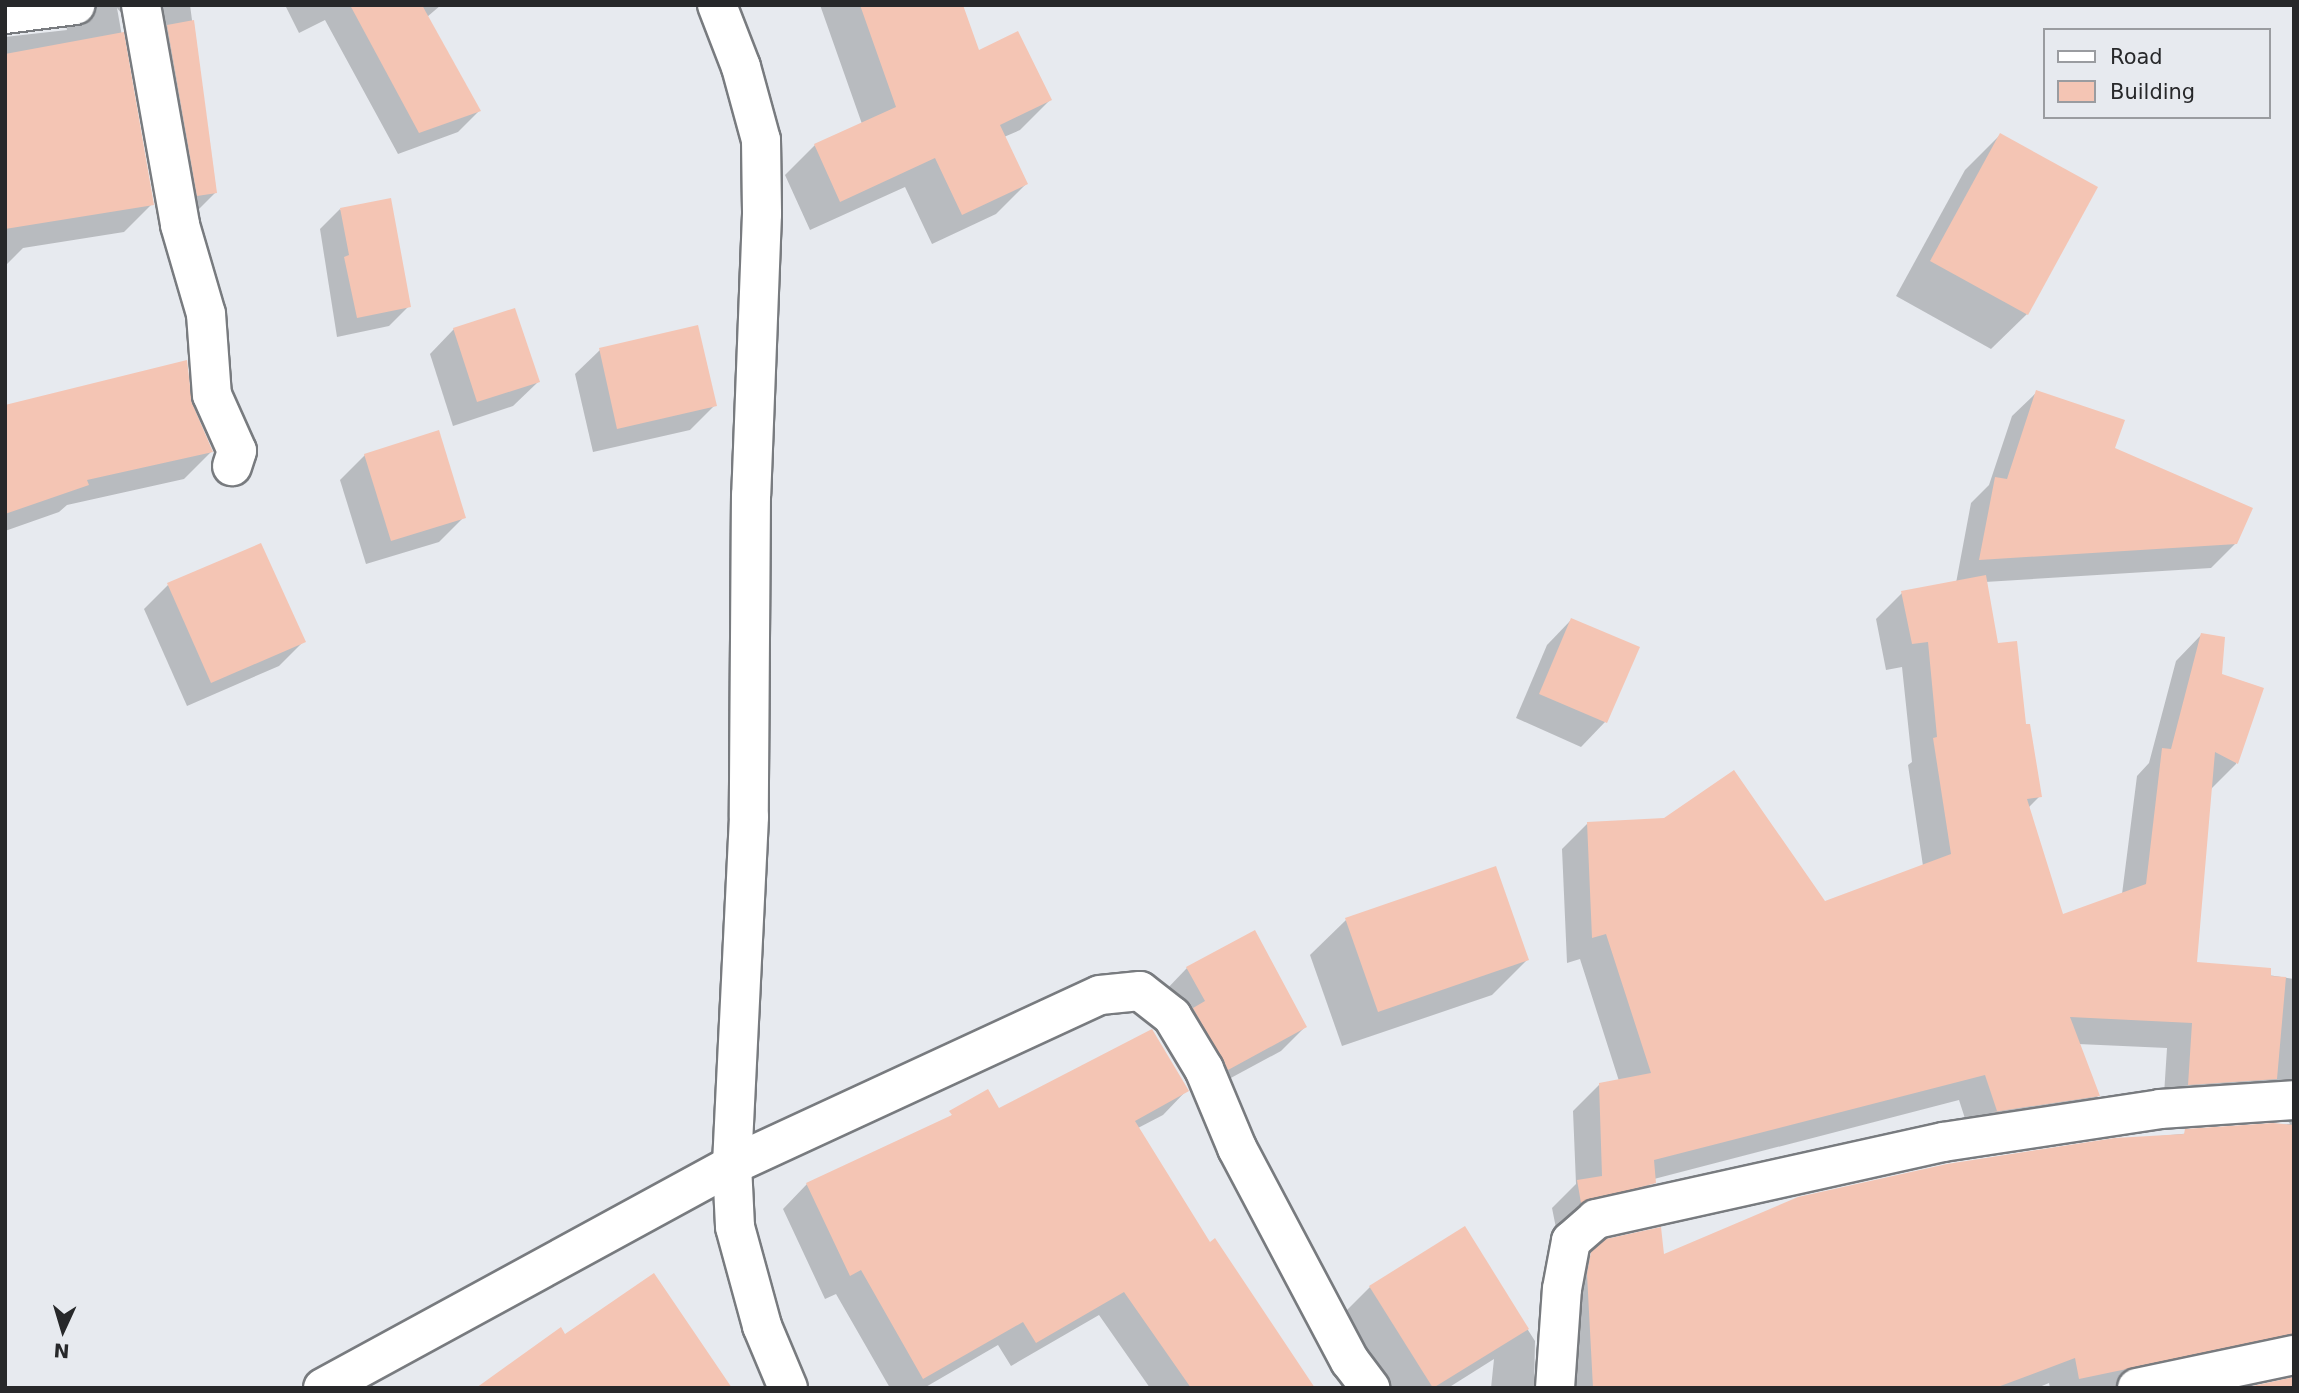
<!DOCTYPE html>
<style>
body{margin:0}
#map{position:relative;width:2299px;height:1393px;overflow:hidden;background:#e7eaef;font-family:"DejaVu Sans",sans-serif}
div>[style]{position:absolute}
.shadow>*{inset:0;background:#0003}
.building>*{inset:0;background:#f4c5b4}
.roads{filter:drop-shadow(2px 0 #787b7f) drop-shadow(-2px 0 #787b7f) drop-shadow(0 2px #787b7f) drop-shadow(0 -2px #787b7f)}
.minor>*{height:38px;margin:-19px;padding:0 19px;transform-origin:19px;border-radius:19px;background:#fff}
span{translate:-50% -50%;white-space:nowrap;text-align:center;line-height:1.15;-webkit-text-stroke:5px #e7eaef;paint-order:stroke}
.frame{position:absolute;inset:0;border:7px solid #27282a;pointer-events:none}
.legend{position:absolute;left:2043px;top:28px;width:228px;height:91px;box-sizing:border-box;background:#e7eaef;border:2px solid #9a9ca0;margin:0;padding:9px 12px;list-style:none;font-size:21px;color:#27282a}
.legend li{display:flex;align-items:center;gap:14px;height:35px}
.legend b{width:35px;border:2px solid #9a9ca0}
.north{position:absolute;left:28px;top:1295px;width:70px;height:70px;-webkit-text-stroke:5px #e7eaef;paint-order:stroke;rotate:184deg;font-size:19px;font-weight:700;line-height:28px;text-align:center;color:#27282a}
.north::after{content:'';display:block;margin:auto;width:24px;height:32px;background:#27282a;clip-path:polygon(50% 0,100% 100%,50% 72%,0 100%)}
</style>
<div id="map">
<div class="shadow">
<i style="clip-path:polygon(5px 5px,190px 5px,215px 193px,187px 221px,135px 29px,117px 8px,152px 204px,124px 232px,23px 248px,5px 266px,5px 37px,67px 30px,65px 20px)"></i>
<i style="clip-path:polygon(285px 5px,441px 5px,427px 17px,479px 111px,458px 132px,398px 154px,325px 20px,299px 33px)"></i>
<i style="clip-path:polygon(820px 5px,961px 5px,978px 52px,1050px 100px,1020px 130px,1004px 137px,1026px 184px,996px 214px,932px 244px,905px 187px,810px 230px,785px 175px,815px 145px,862px 124px)"></i>
<i style="clip-path:polygon(2000px 135px,2027px 314px,1991px 349px,1896px 296px,1965px 170px)"></i>
<i style="clip-path:polygon(340px 209px,409px 306px,389px 326px,337px 337px,320px 229px)"></i>
<i style="clip-path:polygon(454px 329px,538px 382px,513px 406px,453px 426px,430px 354px)"></i>
<i style="clip-path:polygon(600px 350px,715px 405px,690px 430px,593px 452px,575px 374px)"></i>
<i style="clip-path:polygon(186px 362px,190px 404px,211px 452px,184px 479px,67px 505px,59px 512px,5px 531px,5px 407px)"></i>
<i style="clip-path:polygon(2037px 392px,2236px 543px,2211px 568px,1985px 582px,1997px 645px,2024px 726px,2040px 796px,2028px 808px,2061px 916px,2122px 894px,2137px 776px,2149px 763px,2176px 661px,2202px 634px,2220px 675px,2262px 689px,2236px 764px,2210px 790px,2195px 964px,2294px 979px,2294px 1344px,2125px 1388px,2050px 1388px,2049px 1383px,2037px 1388px,1566px 1388px,1566px 1280px,1592px 1254px,1663px 1257px,2116px 1140px,2290px 1124px,2277px 1105px,2163px 1110px,2167px 1048px,2078px 1044px,2098px 1096px,2072px 1122px,1971px 1137px,1959px 1100px,1654px 1179px,1628px 1209px,1556px 1228px,1552px 1208px,1576px 1184px,1573px 1111px,1599px 1085px,1619px 1081px,1580px 959px,1567px 963px,1562px 849px,1588px 823px,1824px 903px,1923px 866px,1908px 765px,1912px 762px,1902px 667px,1886px 670px,1876px 619px,1902px 593px,1956px 583px,1971px 503px,1989px 485px,2012px 416px)"></i>
<i style="clip-path:polygon(365px 455px,464px 517px,439px 542px,366px 564px,340px 480px)"></i>
<i style="clip-path:polygon(168px 585px,303px 642px,279px 666px,187px 706px,144px 609px)"></i>
<i style="clip-path:polygon(1571px 620px,1605px 722px,1581px 747px,1516px 718px,1547px 645px)"></i>
<i style="clip-path:polygon(1346px 920px,1527px 960px,1492px 995px,1342px 1046px,1310px 955px)"></i>
<i style="clip-path:polygon(1187px 968px,1305px 1027px,1281px 1051px,1203px 1093px,1163px 993px)"></i>
<i style="clip-path:polygon(1187px 1090px,1163px 1115px,1138px 1128px,1209px 1244px,1312px 1388px,1150px 1388px,1099px 1315px,1011px 1366px,998px 1345px,924px 1388px,890px 1388px,836px 1294px,825px 1299px,783px 1209px,807px 1184px,940px 1123px,988px 1092px,998px 1110px)"></i>
<i style="clip-path:polygon(1464px 1229px,1535px 1341px,1534px 1388px,1491px 1388px,1494px 1359px,1448px 1388px,1391px 1388px,1344px 1313px,1370px 1287px)"></i>
</div>
<div class="building">
<i style="clip-path:polygon(350px 5px,422px 5px,481px 111px,419px 133px)"></i>
<i style="clip-path:polygon(860px 5px,963px 5px,979px 50px,1018px 31px,1052px 100px,1000px 125px,1028px 184px,962px 215px,935px 158px,840px 202px,814px 144px,896px 107px)"></i>
<i style="clip-path:polygon(194px 20px,217px 193px,197px 196px,167px 25px)"></i>
<i style="clip-path:polygon(124px 32px,154px 205px,5px 229px,5px 54px)"></i>
<i style="clip-path:polygon(2000px 133px,2098px 187px,2028px 315px,1930px 261px)"></i>
<i style="clip-path:polygon(391px 198px,411px 307px,357px 318px,344px 257px,349px 255px,340px 208px)"></i>
<i style="clip-path:polygon(515px 308px,540px 382px,477px 402px,453px 328px)"></i>
<i style="clip-path:polygon(698px 325px,717px 406px,617px 429px,599px 348px)"></i>
<i style="clip-path:polygon(187px 360px,192px 403px,213px 452px,87px 480px,89px 485px,5px 514px,5px 405px)"></i>
<i style="clip-path:polygon(2036px 390px,2125px 420px,2115px 448px,2253px 508px,2237px 544px,1979px 560px,1995px 477px,2007px 479px)"></i>
<i style="clip-path:polygon(439px 430px,466px 518px,391px 541px,364px 454px)"></i>
<i style="clip-path:polygon(261px 543px,306px 642px,211px 683px,167px 583px)"></i>
<i style="clip-path:polygon(1986px 575px,1998px 643px,2017px 641px,2026px 724px,2030px 724px,2042px 797px,2027px 799px,2063px 914px,2146px 884px,2162px 748px,2171px 749px,2201px 633px,2225px 637px,2222px 674px,2264px 688px,2238px 764px,2215px 752px,2197px 962px,2271px 968px,2271px 976px,2286px 977px,2277px 1079px,2188px 1085px,2192px 1023px,2070px 1017px,2100px 1096px,1993px 1112px,1997px 1111px,1985px 1075px,1654px 1160px,1656px 1183px,1581px 1203px,1577px 1180px,1602px 1176px,1599px 1083px,1651px 1073px,1606px 934px,1592px 938px,1587px 822px,1664px 818px,1734px 770px,1825px 901px,1951px 854px,1933px 738px,1937px 737px,1928px 642px,1912px 644px,1901px 591px)"></i>
<i style="clip-path:polygon(1571px 618px,1640px 647px,1607px 723px,1539px 694px)"></i>
<i style="clip-path:polygon(1496px 866px,1529px 960px,1378px 1012px,1345px 918px)"></i>
<i style="clip-path:polygon(1255px 930px,1307px 1027px,1228px 1070px,1193px 1008px,1205px 1001px,1186px 967px)"></i>
<i style="clip-path:polygon(1152px 1029px,1189px 1091px,1135px 1121px,1210px 1242px,1215px 1238px,1315px 1388px,1191px 1388px,1124px 1292px,1036px 1343px,1023px 1322px,923px 1379px,861px 1270px,850px 1276px,806px 1183px,952px 1115px,949px 1111px,988px 1089px,999px 1108px)"></i>
<i style="clip-path:polygon(2273px 1123px,2294px 1125px,2294px 1334px,2079px 1379px,2075px 1358px,1995px 1388px,1593px 1388px,1587px 1274px,1591px 1252px,1606px 1239px,1661px 1227px,1664px 1254px,1798px 1197px,1947px 1164px,2115px 1138px,2184px 1134px,2185px 1129px)"></i>
<i style="clip-path:polygon(1465px 1226px,1529px 1329px,1433px 1388px,1369px 1286px)"></i>
<i style="clip-path:polygon(654px 1273px,732px 1388px,476px 1388px,561px 1327px,565px 1334px)"></i>
<i style="clip-path:polygon(2294px 1377px,2294px 1388px,2248px 1388px,2248px 1387px)"></i>
</div>
<div class="roads">
<div class="minor">
<i style="left:141px;top:5px;width:223px;rotate:79.9deg"></i>
<i style="left:180px;top:225px;width:93px;rotate:73.7deg"></i>
<i style="left:206px;top:314px;width:81px;rotate:85.8deg"></i>
<i style="left:212px;top:395px;width:61px;rotate:65.9deg"></i>
<i style="left:237px;top:451px;width:16px;rotate:108deg"></i>
<i style="left:717px;top:5px;width:66px;rotate:68.8deg"></i>
<i style="left:741px;top:67px;width:76px;rotate:74.7deg"></i>
<i style="left:761px;top:140px;width:74px;rotate:89.2deg"></i>
<i style="left:762px;top:214px;width:281px;rotate:92.2deg"></i>
<i style="left:751px;top:495px;width:322px;rotate:90.4deg"></i>
<i style="left:749px;top:817px;width:348px;rotate:92.8deg"></i>
<i style="left:732px;top:1165px;width:62px;rotate:87.2deg"></i>
<i style="left:735px;top:1227px;width:103px;rotate:74.7deg"></i>
<i style="left:762px;top:1326px;width:67px;rotate:67.2deg"></i>
<i style="left:5px;top:14px;width:71px;rotate:-7.3deg"></i>
<i style="left:323px;top:1388px;width:466px;rotate:-28.6deg"></i>
<i style="left:732px;top:1165px;width:405px;rotate:-24.8deg"></i>
<i style="left:1100px;top:995px;width:40px;rotate:-5.7deg"></i>
<i style="left:1140px;top:991px;width:41px;rotate:38deg"></i>
<i style="left:1172px;top:1016px;width:62px;rotate:58.9deg"></i>
<i style="left:1204px;top:1069px;width:86px;rotate:67.3deg"></i>
<i style="left:1237px;top:1148px;width:241px;rotate:62.1deg"></i>
<i style="left:1350px;top:1361px;width:34px;rotate:53deg"></i>
<i style="left:1555px;top:1388px;width:99px;rotate:-86deg"></i>
<i style="left:1562px;top:1289px;width:49px;rotate:-79.4deg"></i>
<i style="left:1571px;top:1241px;width:33px;rotate:-41deg"></i>
<i style="left:1596px;top:1219px;width:355px;rotate:-12.5deg"></i>
<i style="left:1943px;top:1142px;width:219px;rotate:-8.6deg"></i>
<i style="left:2160px;top:1109px;width:134px;rotate:-3.8deg"></i>
<i style="left:2137px;top:1388px;width:160px;rotate:-11.9deg"></i>
</div>
</div>
<div class="frame"></div>
<ul class="legend">
<li><b style="height:9px;background:#fff"></b>Road</li>
<li><b style="height:19px;background:#f4c5b4"></b>Building</li>
</ul>
<div class="north">N</div>
</div>
